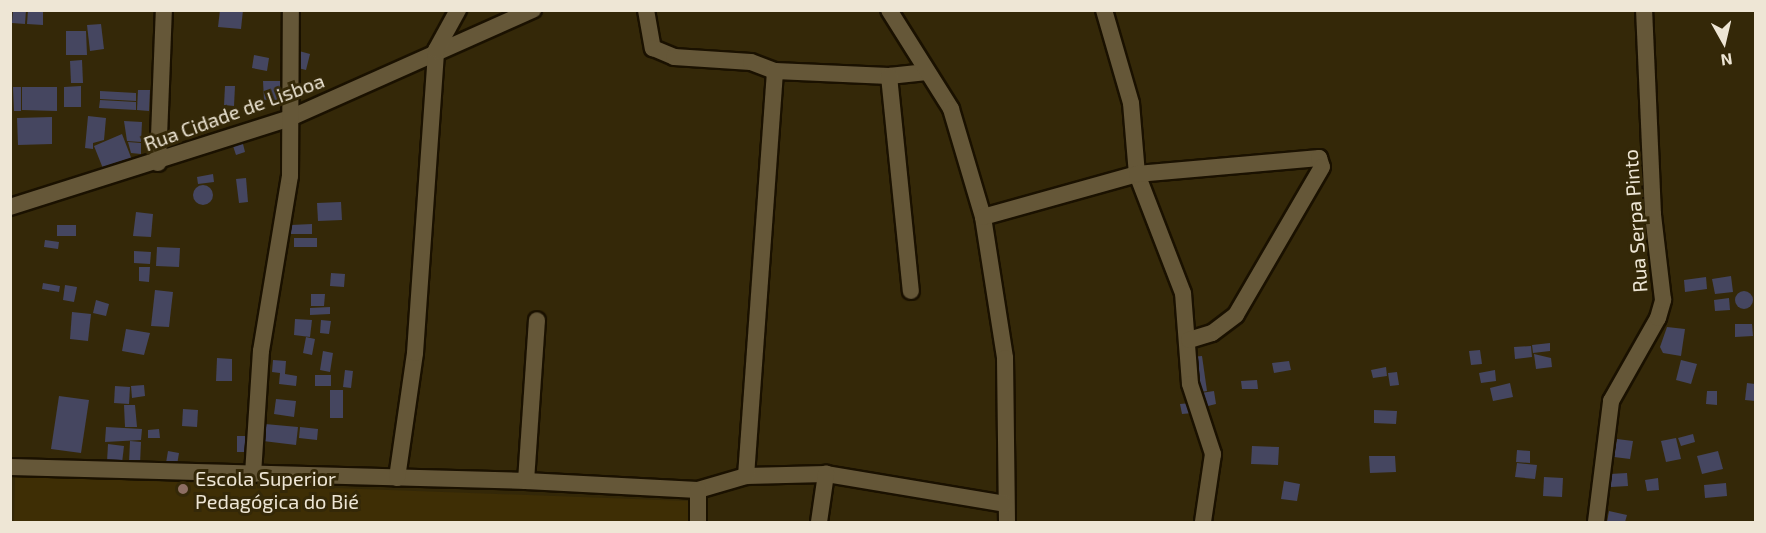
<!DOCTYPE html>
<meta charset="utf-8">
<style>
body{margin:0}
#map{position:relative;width:1766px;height:533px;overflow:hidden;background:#342808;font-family:"Exo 2",sans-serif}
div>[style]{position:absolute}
.built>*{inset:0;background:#3e2e05}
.building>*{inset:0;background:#454660}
.round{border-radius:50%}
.roads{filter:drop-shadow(2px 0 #1a1100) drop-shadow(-2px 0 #1a1100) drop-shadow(0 2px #1a1100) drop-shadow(0 -2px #1a1100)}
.minor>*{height:16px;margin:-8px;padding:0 8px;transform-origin:8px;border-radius:8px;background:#655738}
.dots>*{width:16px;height:16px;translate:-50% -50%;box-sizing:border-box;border:3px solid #342808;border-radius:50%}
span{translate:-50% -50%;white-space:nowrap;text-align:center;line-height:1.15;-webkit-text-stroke:6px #342808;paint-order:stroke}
.street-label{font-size:20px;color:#eee6d5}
.poi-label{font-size:20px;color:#eee6d5}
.left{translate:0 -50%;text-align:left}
.frame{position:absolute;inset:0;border:12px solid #eee6d5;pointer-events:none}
.north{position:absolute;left:1694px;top:12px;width:60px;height:60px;-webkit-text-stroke:4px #342808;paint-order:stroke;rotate:172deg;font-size:16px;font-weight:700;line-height:24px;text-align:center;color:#eee6d5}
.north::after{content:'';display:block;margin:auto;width:21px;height:27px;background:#eee6d5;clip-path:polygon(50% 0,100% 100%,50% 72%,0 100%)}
</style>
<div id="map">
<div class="built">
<i style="clip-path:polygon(15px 476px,688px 501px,688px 522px,14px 522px)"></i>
</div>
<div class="building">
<i style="clip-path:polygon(13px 10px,26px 10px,25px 24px,12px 23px)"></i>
<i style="clip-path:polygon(28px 10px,43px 10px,43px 25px,27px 24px)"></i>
<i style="clip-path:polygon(220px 10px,243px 10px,241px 29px,218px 27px)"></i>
<i style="clip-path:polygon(101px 24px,104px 49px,90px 51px,87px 25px)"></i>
<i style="clip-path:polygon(66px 31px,86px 31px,87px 55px,66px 55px)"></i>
<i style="clip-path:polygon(299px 51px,310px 54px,306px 70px,294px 67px)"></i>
<i style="clip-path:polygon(254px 55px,269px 58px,267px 71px,252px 68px)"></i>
<i style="clip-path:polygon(82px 60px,83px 83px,71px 83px,70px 61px)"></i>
<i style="clip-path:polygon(263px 81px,283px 81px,283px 100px,264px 100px)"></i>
<i style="clip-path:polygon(81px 86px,81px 107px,64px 107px,64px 87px)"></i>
<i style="clip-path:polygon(225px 86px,235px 86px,234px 106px,224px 105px)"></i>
<i style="clip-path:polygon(13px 87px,21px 87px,21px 111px,14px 111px)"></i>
<i style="clip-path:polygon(22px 87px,57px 87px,57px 111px,22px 110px)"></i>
<i style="clip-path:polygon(138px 90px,150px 90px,149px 111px,137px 110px)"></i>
<i style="clip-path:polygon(100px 91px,136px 93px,136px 101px,100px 99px)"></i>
<i style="clip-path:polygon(100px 100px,136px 102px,136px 110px,99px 108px)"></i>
<i style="clip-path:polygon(88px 116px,106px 118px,104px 140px,93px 143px,93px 149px,85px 148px)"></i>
<i style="clip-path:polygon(52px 117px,52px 144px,18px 145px,17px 118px)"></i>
<i style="clip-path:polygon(124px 121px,142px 122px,141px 142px,127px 141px)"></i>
<i style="clip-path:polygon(122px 134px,132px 160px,104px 171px,94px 146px)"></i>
<i style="clip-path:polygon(242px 140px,245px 152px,236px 155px,232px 143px)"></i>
<i style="clip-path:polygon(128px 142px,141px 143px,141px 154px,131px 153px)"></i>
<i style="clip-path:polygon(213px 174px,214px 182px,198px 184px,197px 177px)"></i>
<i style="clip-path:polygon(246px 178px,248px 202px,239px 203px,236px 179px)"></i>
<i class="round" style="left:193px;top:185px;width:20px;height:20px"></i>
<i style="clip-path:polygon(341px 202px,342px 220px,318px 221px,317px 203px)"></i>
<i style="clip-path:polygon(136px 212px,153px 214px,151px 237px,133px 236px)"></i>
<i style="clip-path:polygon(312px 224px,312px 234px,291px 234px,291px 225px)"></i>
<i style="clip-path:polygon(57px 225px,76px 225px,76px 236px,57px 236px)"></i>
<i style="clip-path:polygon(294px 238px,317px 238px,317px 247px,294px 247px)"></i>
<i style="clip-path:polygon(45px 240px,59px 242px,58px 249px,44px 247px)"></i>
<i style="clip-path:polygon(157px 247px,180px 248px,179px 267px,156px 266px)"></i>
<i style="clip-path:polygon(134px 251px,151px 252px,150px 264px,134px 263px)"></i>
<i style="clip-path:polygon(139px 267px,150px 267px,149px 282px,139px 281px)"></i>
<i style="clip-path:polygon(331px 273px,345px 274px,344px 287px,330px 286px)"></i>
<i style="clip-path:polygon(1731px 276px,1733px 292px,1715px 294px,1712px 279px)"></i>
<i style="clip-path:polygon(1706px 277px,1707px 289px,1685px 292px,1684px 280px)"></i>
<i style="clip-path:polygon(43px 283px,60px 286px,59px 292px,42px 289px)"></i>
<i style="clip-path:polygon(65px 285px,77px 287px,74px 302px,63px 300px)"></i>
<i style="clip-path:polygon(155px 290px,173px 292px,169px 327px,151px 326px)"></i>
<i class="round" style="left:1735px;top:291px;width:18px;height:18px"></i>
<i style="clip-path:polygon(311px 294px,325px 294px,324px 306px,311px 306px)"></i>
<i style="clip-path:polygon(1729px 298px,1730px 310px,1715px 311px,1714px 300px)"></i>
<i style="clip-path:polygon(96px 300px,109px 304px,106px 316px,93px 313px)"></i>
<i style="clip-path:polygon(330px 307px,330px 314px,310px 315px,310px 308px)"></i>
<i style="clip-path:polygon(72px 312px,91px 314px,88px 341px,70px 339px)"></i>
<i style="clip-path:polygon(295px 319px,312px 320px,310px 337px,294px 335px)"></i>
<i style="clip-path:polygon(321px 320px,331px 321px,329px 334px,320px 333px)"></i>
<i style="clip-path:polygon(1735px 324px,1752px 324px,1753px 336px,1735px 337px)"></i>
<i style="clip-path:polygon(1667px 327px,1685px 329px,1681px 356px,1663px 353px,1660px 347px)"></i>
<i style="clip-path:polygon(126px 329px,150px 333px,144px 355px,122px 351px)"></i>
<i style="clip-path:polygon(306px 337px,315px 339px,312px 355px,303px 353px)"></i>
<i style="clip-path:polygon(1550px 343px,1550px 351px,1533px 353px,1532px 345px)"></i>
<i style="clip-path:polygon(1531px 346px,1532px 357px,1515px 359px,1514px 347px)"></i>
<i style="clip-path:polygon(1480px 350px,1482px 364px,1471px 365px,1469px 351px)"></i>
<i style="clip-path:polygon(323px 351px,333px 353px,330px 372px,320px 370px)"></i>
<i style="clip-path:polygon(1534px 354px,1551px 358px,1552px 367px,1536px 369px)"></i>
<i style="clip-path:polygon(1202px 356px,1207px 391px,1195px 393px,1190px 357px)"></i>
<i style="clip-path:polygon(217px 358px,232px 359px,232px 381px,216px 381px)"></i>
<i style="clip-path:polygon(273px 360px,286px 361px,285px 374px,297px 376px,296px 386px,279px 384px,280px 373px,272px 372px)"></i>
<i style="clip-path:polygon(1681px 360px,1697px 364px,1691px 384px,1676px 380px)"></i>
<i style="clip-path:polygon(1289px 361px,1291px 370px,1274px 373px,1272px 363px)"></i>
<i style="clip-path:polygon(1386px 367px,1387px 376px,1373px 378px,1371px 370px)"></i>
<i style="clip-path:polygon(345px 370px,353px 371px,351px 388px,343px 387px)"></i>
<i style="clip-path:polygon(1495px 370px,1496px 381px,1481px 383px,1479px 373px)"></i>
<i style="clip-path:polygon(1397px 372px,1399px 385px,1390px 386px,1388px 373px)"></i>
<i style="clip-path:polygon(315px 375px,331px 375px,331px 386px,315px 386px)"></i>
<i style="clip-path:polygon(1257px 380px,1258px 389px,1242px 389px,1241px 381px)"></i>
<i style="clip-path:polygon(1510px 383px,1513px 397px,1493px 401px,1490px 388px)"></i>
<i style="clip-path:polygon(1747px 383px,1755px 384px,1755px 401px,1745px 400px)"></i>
<i style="clip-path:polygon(144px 385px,145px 396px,132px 398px,131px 386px)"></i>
<i style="clip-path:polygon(115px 386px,130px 387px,129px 404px,114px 403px)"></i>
<i style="clip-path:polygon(330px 390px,343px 390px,343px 418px,330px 418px)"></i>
<i style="clip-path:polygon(1214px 391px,1216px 404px,1204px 407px,1201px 393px)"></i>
<i style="clip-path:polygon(1707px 391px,1717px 391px,1717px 405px,1706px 404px)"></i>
<i style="clip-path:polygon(59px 396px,89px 400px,81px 453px,51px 449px)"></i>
<i style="clip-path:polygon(276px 399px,296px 401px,294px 417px,274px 414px)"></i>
<i style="clip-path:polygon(1191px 403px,1193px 413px,1182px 414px,1180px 404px)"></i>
<i style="clip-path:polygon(124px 405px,135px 405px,137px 427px,125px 427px)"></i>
<i style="clip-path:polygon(183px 409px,198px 410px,197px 427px,182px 426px)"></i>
<i style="clip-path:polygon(1374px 410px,1397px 411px,1396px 424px,1374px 423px)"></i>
<i style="clip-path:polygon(265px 424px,298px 427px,296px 445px,263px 441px)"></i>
<i style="clip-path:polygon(106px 427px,142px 429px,141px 440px,105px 442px)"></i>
<i style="clip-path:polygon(300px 427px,318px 429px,317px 440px,299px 438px)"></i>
<i style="clip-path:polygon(159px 429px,160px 438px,148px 438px,148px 430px)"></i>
<i style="clip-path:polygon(1693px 434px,1695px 442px,1681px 446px,1678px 438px)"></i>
<i style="clip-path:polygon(237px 436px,248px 436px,248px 452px,237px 452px)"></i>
<i style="clip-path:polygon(1676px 438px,1681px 459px,1666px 462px,1661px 441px)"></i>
<i style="clip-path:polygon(1617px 439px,1633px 441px,1630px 459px,1614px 457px)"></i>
<i style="clip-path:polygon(130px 441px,141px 442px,140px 464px,129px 463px)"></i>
<i style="clip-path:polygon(108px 444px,124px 446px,122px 463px,107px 462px)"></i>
<i style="clip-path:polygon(1252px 446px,1279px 447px,1278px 465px,1251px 464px)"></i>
<i style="clip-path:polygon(1517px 450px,1530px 451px,1530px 463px,1516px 462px)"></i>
<i style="clip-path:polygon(168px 451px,179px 453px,177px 465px,166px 463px)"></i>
<i style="clip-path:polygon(1718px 451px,1723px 469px,1702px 474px,1697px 456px)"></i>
<i style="clip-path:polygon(1369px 456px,1395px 456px,1396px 472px,1370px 473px)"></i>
<i style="clip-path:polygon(1517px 463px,1537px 465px,1535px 479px,1515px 477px)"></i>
<i style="clip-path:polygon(1627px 473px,1628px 486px,1611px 487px,1610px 474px)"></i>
<i style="clip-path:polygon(1544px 477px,1563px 478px,1562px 497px,1543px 496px)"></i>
<i style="clip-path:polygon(1658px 478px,1659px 490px,1647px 491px,1645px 480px)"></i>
<i style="clip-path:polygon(1284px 481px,1300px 484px,1297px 501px,1281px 499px)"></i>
<i style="clip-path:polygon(1726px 483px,1727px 496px,1705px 498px,1704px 485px)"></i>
<i style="clip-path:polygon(1609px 511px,1627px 515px,1625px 522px,1607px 522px)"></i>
</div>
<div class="roads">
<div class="minor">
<i style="left:646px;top:10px;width:39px;rotate:80deg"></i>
<i style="left:653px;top:48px;width:23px;rotate:23deg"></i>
<i style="left:674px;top:57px;width:77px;rotate:3.7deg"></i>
<i style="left:751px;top:62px;width:26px;rotate:21deg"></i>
<i style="left:775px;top:71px;width:114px;rotate:2.5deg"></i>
<i style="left:889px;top:76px;width:38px;rotate:-6deg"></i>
<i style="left:889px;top:10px;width:117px;rotate:57.9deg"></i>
<i style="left:951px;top:109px;width:113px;rotate:73.5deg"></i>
<i style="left:983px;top:217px;width:143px;rotate:81.1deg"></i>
<i style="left:1005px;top:358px;width:164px;rotate:89.3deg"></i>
<i style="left:1104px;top:10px;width:97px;rotate:73.8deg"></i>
<i style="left:1131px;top:103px;width:71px;rotate:85.2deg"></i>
<i style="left:1137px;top:174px;width:128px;rotate:68.9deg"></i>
<i style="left:1183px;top:293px;width:91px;rotate:85.6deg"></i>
<i style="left:1190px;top:384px;width:74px;rotate:71.8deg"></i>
<i style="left:1213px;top:454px;width:69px;rotate:98.4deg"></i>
<i style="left:889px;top:76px;width:216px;rotate:84.2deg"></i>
<i style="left:158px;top:163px;width:153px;rotate:-87.8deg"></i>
<i style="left:10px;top:207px;width:294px;rotate:-17.6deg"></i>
<i style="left:290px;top:118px;width:266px;rotate:-24deg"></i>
<i style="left:983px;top:217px;width:160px;rotate:-15.6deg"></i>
<i style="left:1137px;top:174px;width:183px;rotate:-5deg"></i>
<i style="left:1319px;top:158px;width:9px;rotate:72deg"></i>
<i style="left:1322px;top:167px;width:171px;rotate:120.2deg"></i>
<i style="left:1236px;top:315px;width:30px;rotate:143deg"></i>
<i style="left:1212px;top:333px;width:24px;rotate:163deg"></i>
<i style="left:10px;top:467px;width:516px;rotate:1.55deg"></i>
<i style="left:526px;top:481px;width:172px;rotate:3deg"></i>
<i style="left:698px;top:490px;width:50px;rotate:-16.3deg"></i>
<i style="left:746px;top:476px;width:80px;rotate:-1.4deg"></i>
<i style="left:826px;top:474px;width:181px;rotate:9.5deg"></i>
<i style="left:253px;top:474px;width:123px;rotate:-86.3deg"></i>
<i style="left:261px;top:351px;width:177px;rotate:-80.6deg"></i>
<i style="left:290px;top:176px;width:166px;rotate:-89.7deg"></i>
<i style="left:746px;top:476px;width:406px;rotate:-85.9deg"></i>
<i style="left:397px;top:478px;width:126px;rotate:-81.8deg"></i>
<i style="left:415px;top:353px;width:304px;rotate:-86deg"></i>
<i style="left:436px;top:50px;width:46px;rotate:-61.2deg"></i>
<i style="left:526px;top:481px;width:161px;rotate:-86.1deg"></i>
<i style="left:698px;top:490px;width:32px;rotate:90deg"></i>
<i style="left:819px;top:522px;width:49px;rotate:-81.7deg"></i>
<i style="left:1596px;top:522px;width:122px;rotate:-82.9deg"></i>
<i style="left:1611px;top:401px;width:95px;rotate:-60.5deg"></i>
<i style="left:1658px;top:318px;width:19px;rotate:-74deg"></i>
<i style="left:1663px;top:300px;width:86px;rotate:-96.7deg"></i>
<i style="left:1653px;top:215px;width:205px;rotate:-92.5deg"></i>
</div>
</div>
<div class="dots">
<i style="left:183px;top:489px;background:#8d6e63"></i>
</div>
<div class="street-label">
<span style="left:234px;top:112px;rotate:-20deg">Rua Cidade de Lisboa</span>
<span style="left:1635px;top:221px;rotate:-94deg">Rua Serpa Pinto</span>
</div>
<div class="poi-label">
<span class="left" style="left:195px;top:490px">Escola Superior<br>Pedagógica do Bié</span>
</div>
<div class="frame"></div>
<div class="north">N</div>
</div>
